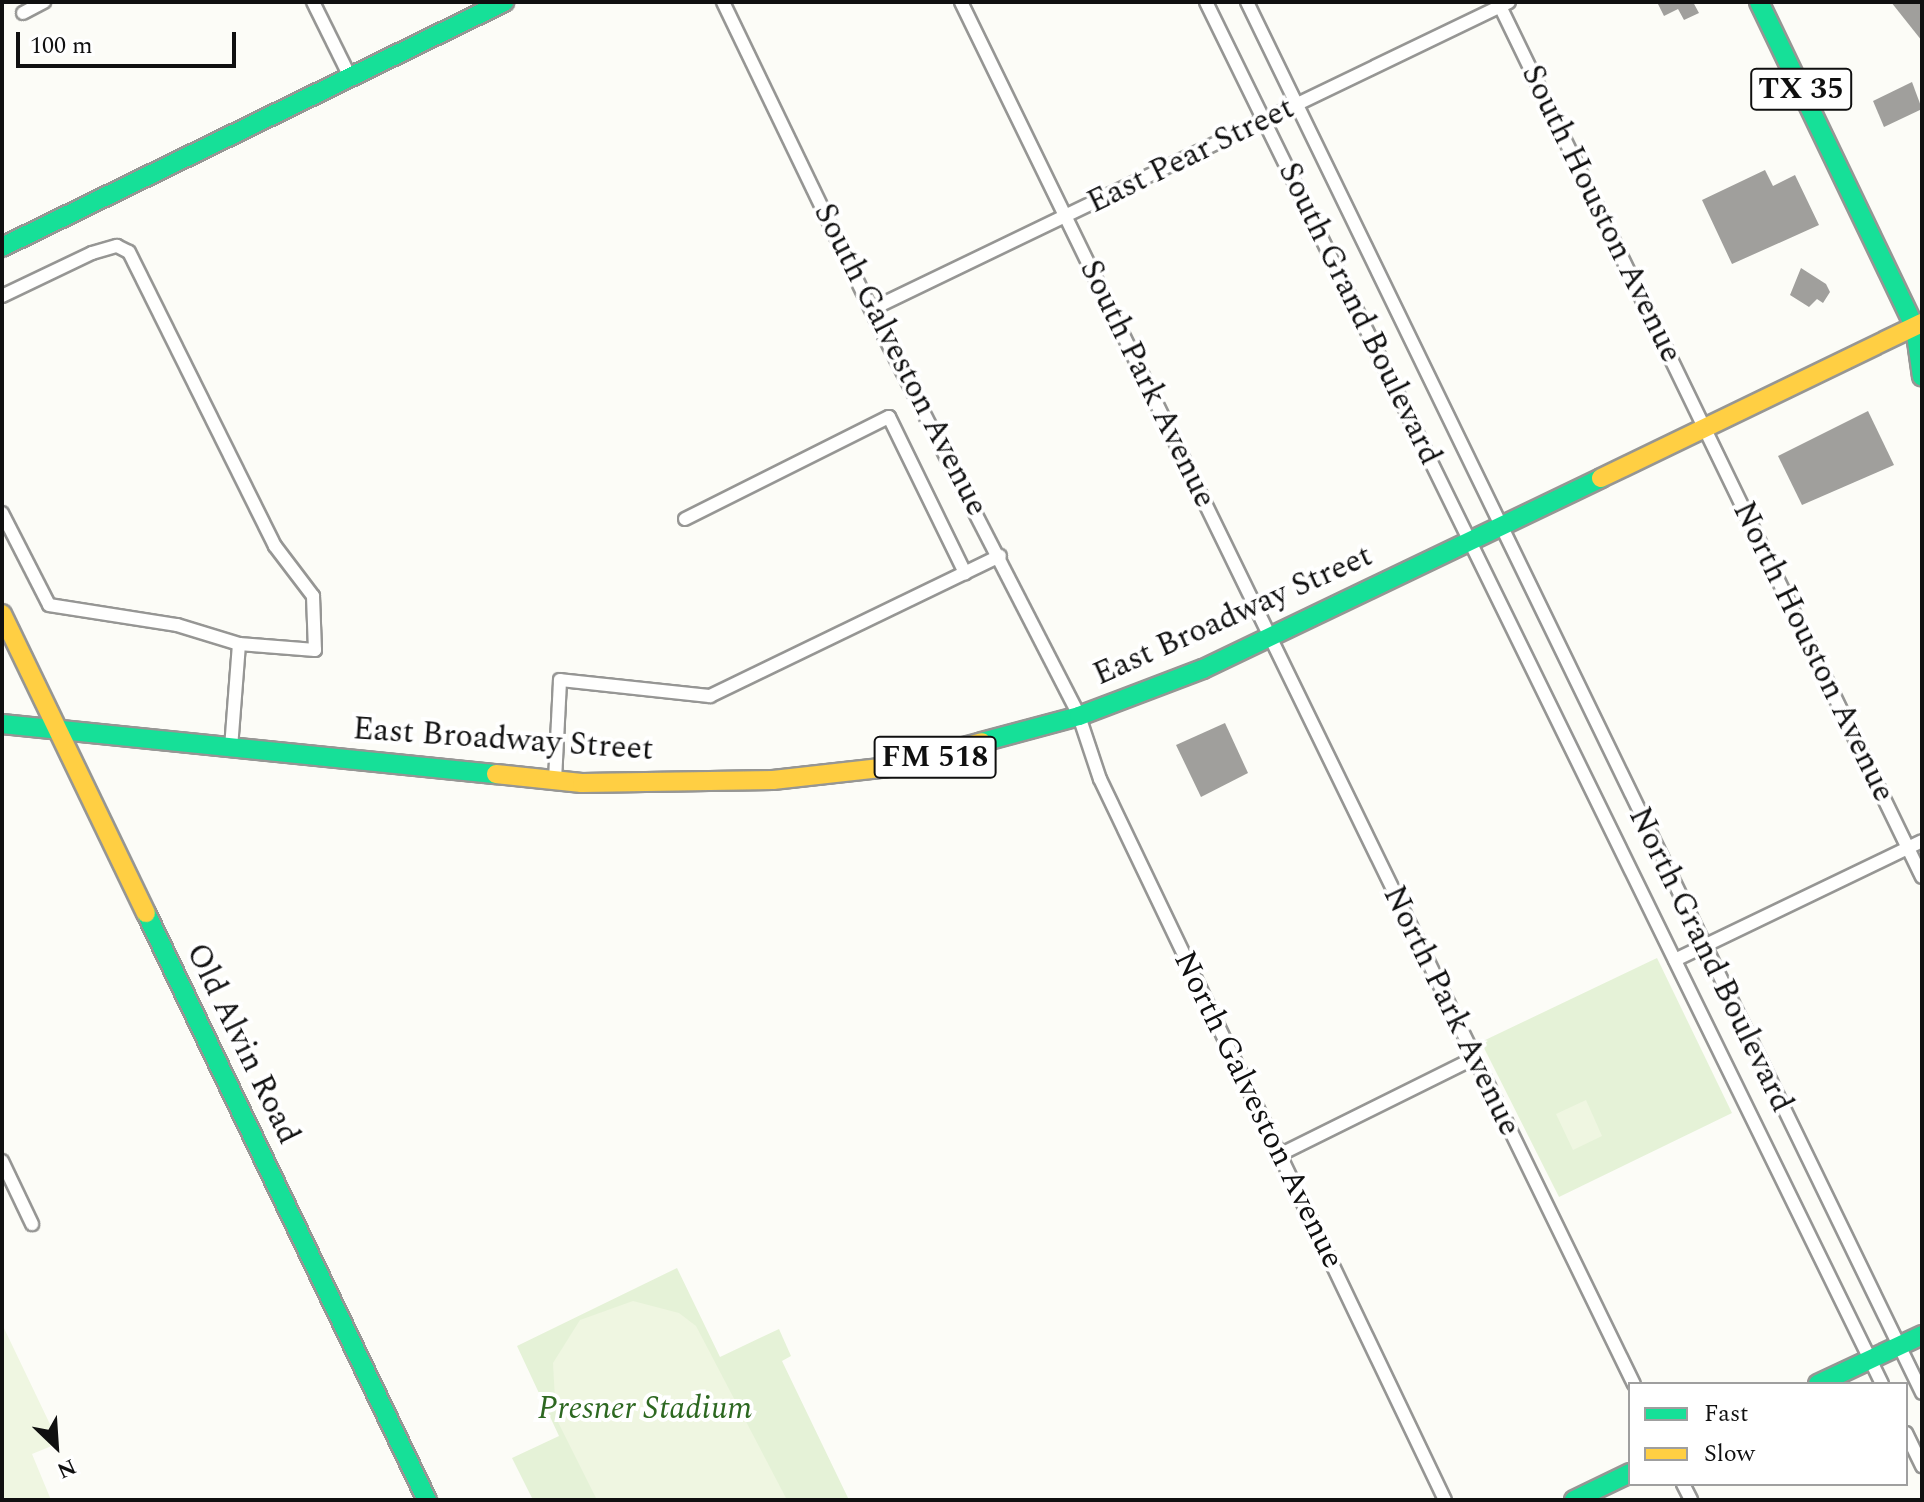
<!DOCTYPE html>
<style>
body{margin:0}
#map{position:relative;width:1924px;height:1502px;overflow:hidden;background:#fcfcf7;font-family:Spectral,serif}
div>[style]{position:absolute}
.green>*{inset:0;background:#e5f2d7}
.pitch>*{inset:0;background:#eff6e1}
.building>*{inset:0;background:#a09f9c}
.roads{filter:drop-shadow(2px 0 #969694) drop-shadow(-2px 0 #969694) drop-shadow(0 2px #969694) drop-shadow(0 -2px #969694)}
.street>*{height:12px;margin:-6px;padding:0 6px;transform-origin:6px;border-radius:6px;background:#fffffe}
.fast>*{height:18px;margin:-9px;padding:0 9px;transform-origin:9px;border-radius:9px;background:#16e098}
.slow>*{height:18px;margin:-9px;padding:0 9px;transform-origin:9px;border-radius:9px;background:#ffcf43}
span{translate:-50% -50%;white-space:nowrap;text-align:center;line-height:1.15;-webkit-text-stroke:8px #fff;paint-order:stroke}
.shield-label span{padding:2px 6px;background:#fff;border:2px solid;border-radius:6px;-webkit-text-stroke-width:0}
.shield-label{font-size:30px;color:#101010;font-weight:700}
.street-label{font-size:32px;color:#101010}
.park-label{font-size:32px;color:#2d6821;font-style:italic}
.frame{position:absolute;inset:0;border:4px solid #101010;pointer-events:none}
.legend{position:absolute;left:1628px;top:1382px;width:280px;height:104px;box-sizing:border-box;background:#fff;border:2px solid #9f9f9f;margin:0;padding:10px 14px;list-style:none;font-size:24px;color:#101010}
.legend li{display:flex;align-items:center;gap:16px;height:40px}
.legend b{width:40px;border:2px solid #9f9f9f}
.north{position:absolute;left:16px;top:1406px;width:80px;height:80px;-webkit-text-stroke:6px #fff;paint-order:stroke;rotate:155deg;font-size:22px;font-weight:700;line-height:32px;text-align:center;color:#101010}
.north::after{content:'';display:block;margin:auto;width:28px;height:36px;background:#101010;clip-path:polygon(50% 0,100% 100%,50% 72%,0 100%)}
.scale{position:absolute;left:16px;top:32px;width:220px;height:36px;box-sizing:border-box;border:4px solid #101010;border-top:0;padding-left:10px;font-size:24px;line-height:28px;white-space:nowrap;color:#101010;-webkit-text-stroke:6px #fff;paint-order:stroke}
</style>
<div id="map">
<div class="green">
<i style="clip-path:polygon(1657px 958px,1732px 1113px,1559px 1197px,1481px 1042px)"></i>
<i style="clip-path:polygon(677px 1268px,720px 1357px,779px 1329px,791px 1356px,782px 1361px,849px 1500px,533px 1500px,512px 1458px,559px 1436px,517px 1346px)"></i>
</div>
<div class="pitch">
<i style="clip-path:polygon(1586px 1100px,1602px 1136px,1573px 1150px,1556px 1114px)"></i>
<i style="clip-path:polygon(633px 1301px,679px 1313px,696px 1326px,787px 1500px,597px 1500px,556px 1418px,553px 1363px,580px 1320px)"></i>
<i style="clip-path:polygon(2px 1324px,59px 1443px,32px 1454px,51px 1500px,2px 1500px)"></i>
</div>
<div class="building">
<i style="clip-path:polygon(1657px 2px,1693px 2px,1699px 13px,1684px 20px,1678px 9px,1664px 16px)"></i>
<i style="clip-path:polygon(1891px 2px,1922px 2px,1922px 41px)"></i>
<i style="clip-path:polygon(1912px 82px,1922px 109px,1884px 127px,1873px 101px)"></i>
<i style="clip-path:polygon(1765px 170px,1773px 186px,1795px 175px,1819px 225px,1732px 264px,1702px 200px)"></i>
<i style="clip-path:polygon(1801px 268px,1826px 284px,1830px 292px,1823px 303px,1817px 299px,1809px 307px,1790px 295px)"></i>
<i style="clip-path:polygon(1868px 411px,1894px 465px,1802px 505px,1778px 456px)"></i>
<i style="clip-path:polygon(1225px 723px,1248px 773px,1201px 797px,1176px 745px)"></i>
</div>
<div class="roads">
<div class="street">
<i style="left:313px;top:2px;width:84px;rotate:63.7deg"></i>
<i style="left:723px;top:2px;width:364px;rotate:64.3deg"></i>
<i style="left:881px;top:330px;width:434px;rotate:62.8deg"></i>
<i style="left:1079px;top:716px;width:66px;rotate:71.6deg"></i>
<i style="left:1100px;top:779px;width:799px;rotate:64.43deg"></i>
<i style="left:961px;top:2px;width:1537px;rotate:64.04deg"></i>
<i style="left:1206px;top:2px;width:1538px;rotate:63.93deg"></i>
<i style="left:1247px;top:2px;width:1546px;rotate:64.11deg"></i>
<i style="left:1498px;top:2px;width:972px;rotate:64.15deg"></i>
<i style="left:23px;top:13px;width:24px;rotate:-28deg"></i>
<i style="left:2px;top:296px;width:100px;rotate:-25.5deg"></i>
<i style="left:92px;top:253px;width:26px;rotate:-16deg"></i>
<i style="left:117px;top:246px;width:13px;rotate:27deg"></i>
<i style="left:129px;top:252px;width:328px;rotate:63.6deg"></i>
<i style="left:275px;top:546px;width:63px;rotate:52.8deg"></i>
<i style="left:313px;top:596px;width:54px;rotate:87.9deg"></i>
<i style="left:315px;top:650px;width:76px;rotate:-175.5deg"></i>
<i style="left:239px;top:644px;width:104px;rotate:94.4deg"></i>
<i style="left:872px;top:309px;width:707px;rotate:-25.73deg"></i>
<i style="left:2px;top:513px;width:103px;rotate:62.9deg"></i>
<i style="left:49px;top:605px;width:130px;rotate:8.9deg"></i>
<i style="left:177px;top:625px;width:65px;rotate:17deg"></i>
<i style="left:685px;top:519px;width:228px;rotate:-26.6deg"></i>
<i style="left:889px;top:417px;width:174px;rotate:64deg"></i>
<i style="left:555px;top:780px;width:100px;rotate:-87.1deg"></i>
<i style="left:560px;top:680px;width:151px;rotate:6.1deg"></i>
<i style="left:710px;top:696px;width:322px;rotate:-25.8deg"></i>
<i style="left:1675px;top:960px;width:274px;rotate:-25.7deg"></i>
<i style="left:1279px;top:1155px;width:218px;rotate:-26.4deg"></i>
<i style="left:2px;top:1161px;width:70px;rotate:64.5deg"></i>
<i style="left:1906px;top:1433px;width:37px;rotate:64deg"></i>
<i style="left:1683px;top:1484px;width:18px;rotate:63deg"></i>
</div>
<div class="fast">
<i style="left:1759px;top:2px;width:361px;rotate:64.4deg"></i>
<i style="left:1915px;top:327px;width:50px;rotate:82deg"></i>
<i style="left:2px;top:247px;width:559px;rotate:-26.01deg"></i>
<i style="left:2px;top:724px;width:497px;rotate:5.8deg"></i>
<i style="left:982px;top:742px;width:100px;rotate:-15deg"></i>
<i style="left:1079px;top:716px;width:133px;rotate:-20.8deg"></i>
<i style="left:1203px;top:669px;width:441px;rotate:-25.6deg"></i>
<i style="left:146px;top:913px;width:651px;rotate:64.42deg"></i>
<i style="left:1818px;top:1384px;width:115px;rotate:-25.2deg"></i>
<i style="left:1574px;top:1500px;width:62px;rotate:-25.7deg"></i>
</div>
<div class="slow">
<i style="left:1601px;top:478px;width:356px;rotate:-25.8deg"></i>
<i style="left:2px;top:614px;width:332px;rotate:64.3deg"></i>
<i style="left:496px;top:774px;width:86px;rotate:6deg"></i>
<i style="left:582px;top:783px;width:191px;rotate:-0.9deg"></i>
<i style="left:773px;top:780px;width:117px;rotate:-6.4deg"></i>
<i style="left:889px;top:767px;width:96px;rotate:-15deg"></i>
</div>
</div>
<div class="shield-label">
<span style="left:1801px;top:89px">TX 35</span>
<span style="left:935px;top:757px">FM 518</span>
</div>
<div class="street-label">
<span style="left:1191px;top:156px;rotate:-26deg">East Pear Street</span>
<span style="left:1601px;top:214px;rotate:64deg">South Houston Avenue</span>
<span style="left:1359px;top:314px;rotate:64deg">South Grand Boulevard</span>
<span style="left:900px;top:360px;rotate:63deg">South Galveston Avenue</span>
<span style="left:1147px;top:384px;rotate:64deg">South Park Avenue</span>
<span style="left:1233px;top:616px;rotate:-24deg">East Broadway Street</span>
<span style="left:1813px;top:652px;rotate:64deg">North Houston Avenue</span>
<span style="left:503px;top:740px;rotate:4deg">East Broadway Street</span>
<span style="left:1710px;top:960px;rotate:64deg">North Grand Boulevard</span>
<span style="left:1451px;top:1011px;rotate:64deg">North Park Avenue</span>
<span style="left:242px;top:1044px;rotate:64deg">Old Alvin Road</span>
<span style="left:1258px;top:1110px;rotate:64deg">North Galveston Avenue</span>
</div>
<div class="park-label">
<span style="left:645px;top:1409px">Presner Stadium</span>
</div>
<div class="frame"></div>
<ul class="legend">
<li><b style="height:10px;background:#16e098"></b>Fast</li>
<li><b style="height:10px;background:#ffcf43"></b>Slow</li>
</ul>
<div class="north">N</div>
<div class="scale">100 m</div>
</div>
